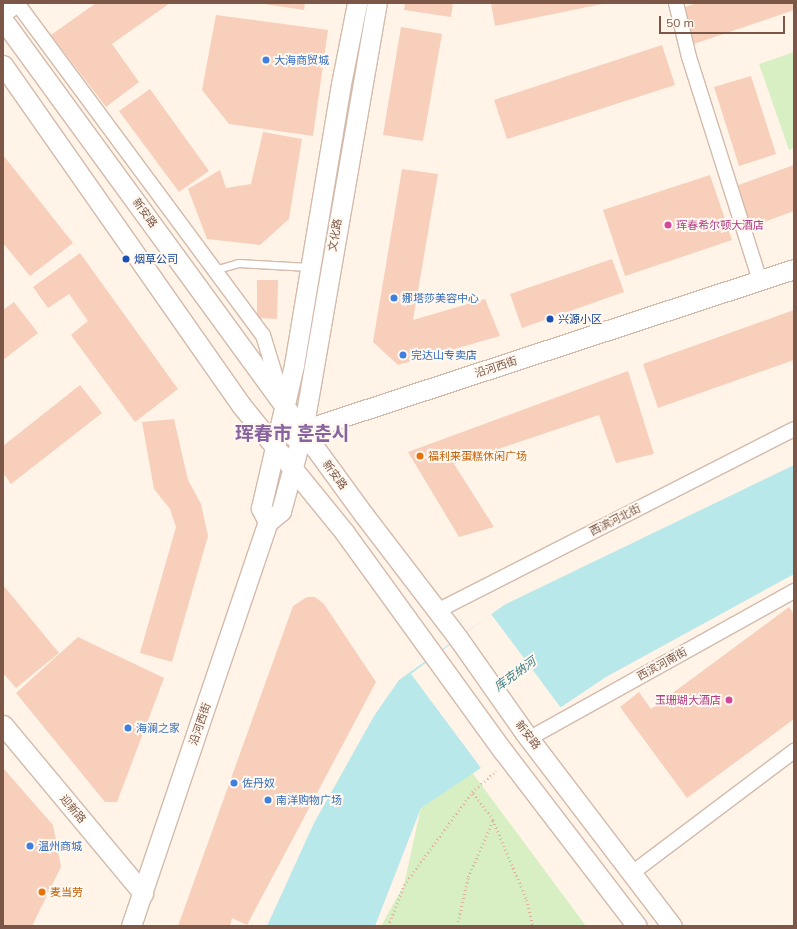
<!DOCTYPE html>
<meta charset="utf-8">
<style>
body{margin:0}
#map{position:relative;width:797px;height:929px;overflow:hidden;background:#fff4e7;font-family:Mulish,"Noto Sans SC","Noto Sans KR",sans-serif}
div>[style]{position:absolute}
.green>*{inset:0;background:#d8efc3}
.water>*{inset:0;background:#b9e8eb}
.pier>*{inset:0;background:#fff4e7}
.building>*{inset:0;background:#f7cfbb}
.path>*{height:2.5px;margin-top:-1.25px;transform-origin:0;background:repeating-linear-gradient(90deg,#ddb29e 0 1px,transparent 0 4px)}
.roads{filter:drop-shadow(1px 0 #d3baab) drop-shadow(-1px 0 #d3baab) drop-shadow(0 1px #d3baab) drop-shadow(0 -1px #d3baab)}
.lane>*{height:7px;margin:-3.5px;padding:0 3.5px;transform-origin:3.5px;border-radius:3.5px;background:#fff}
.street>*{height:14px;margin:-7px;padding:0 7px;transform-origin:7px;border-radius:7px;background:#fff}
.secondary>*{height:19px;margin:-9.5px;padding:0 9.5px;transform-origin:9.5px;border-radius:9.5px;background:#fff}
.dots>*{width:11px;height:11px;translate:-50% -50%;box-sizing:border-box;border:2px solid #fff8f0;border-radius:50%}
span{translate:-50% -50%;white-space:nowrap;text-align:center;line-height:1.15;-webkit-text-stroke:4px #fff8f0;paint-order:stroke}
.shop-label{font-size:11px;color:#366cbe}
.left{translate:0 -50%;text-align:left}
.street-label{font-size:11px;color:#7c5747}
.hotel-label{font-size:11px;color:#b23c85}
.right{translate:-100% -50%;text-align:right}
.transit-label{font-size:11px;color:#164399}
.food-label{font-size:11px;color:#c56008}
.water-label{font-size:12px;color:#397c83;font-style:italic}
.town-label{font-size:19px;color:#8763a0;font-weight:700}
.frame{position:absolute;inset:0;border:4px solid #7c5747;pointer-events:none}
.scale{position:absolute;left:659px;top:16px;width:126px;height:18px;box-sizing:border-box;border:2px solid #7c5747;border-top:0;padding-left:5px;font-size:12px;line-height:14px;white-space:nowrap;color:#7c5747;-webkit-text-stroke:3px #fff8f0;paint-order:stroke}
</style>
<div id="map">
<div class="green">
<i style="clip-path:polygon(794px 52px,794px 148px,789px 150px,759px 64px)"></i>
<i style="clip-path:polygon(471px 771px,586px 926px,381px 926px,404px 885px,425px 789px)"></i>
</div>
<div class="water">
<i style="clip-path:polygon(794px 465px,794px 574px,606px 677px,524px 732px,481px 768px,421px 808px,375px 926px,267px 926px,314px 823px,374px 716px,399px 680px,504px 605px)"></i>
</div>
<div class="pier">
<i style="clip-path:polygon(491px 614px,561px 708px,481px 768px,411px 674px)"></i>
</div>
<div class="building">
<i style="clip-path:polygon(96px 3px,170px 3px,112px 44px,139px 82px,106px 107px,51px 35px)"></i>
<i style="clip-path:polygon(258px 3px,305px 3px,304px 10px)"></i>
<i style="clip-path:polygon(405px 3px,453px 3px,451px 17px,404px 10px)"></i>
<i style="clip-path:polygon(491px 3px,602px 3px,602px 4px,495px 26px)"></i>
<i style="clip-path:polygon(697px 3px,794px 3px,794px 10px,694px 44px,682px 8px)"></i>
<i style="clip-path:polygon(216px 15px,328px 30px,313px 136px,229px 124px,202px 90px)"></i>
<i style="clip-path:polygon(401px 27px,442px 34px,423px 141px,383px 135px)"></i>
<i style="clip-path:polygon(662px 45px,675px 85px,507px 139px,494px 100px)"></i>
<i style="clip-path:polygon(751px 76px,776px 154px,739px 166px,714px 87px)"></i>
<i style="clip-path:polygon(150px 89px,209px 171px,179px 192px,119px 111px)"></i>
<i style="clip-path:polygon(263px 132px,302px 139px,289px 219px,260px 245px,207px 239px,188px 189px,220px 170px,226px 188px,251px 184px)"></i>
<i style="clip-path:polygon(3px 155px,73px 243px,30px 276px,3px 243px)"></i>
<i style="clip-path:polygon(794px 165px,794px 211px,748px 228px,733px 187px)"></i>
<i style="clip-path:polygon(402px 169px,438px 174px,413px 320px,485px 299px,500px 336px,398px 365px,373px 342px)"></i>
<i style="clip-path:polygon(710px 175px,732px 240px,625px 276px,603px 210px)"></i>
<i style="clip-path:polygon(80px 253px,178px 389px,135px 422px,71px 335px,88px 321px,69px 294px,48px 308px,33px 287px)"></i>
<i style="clip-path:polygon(612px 259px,624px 292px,522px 328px,510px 294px)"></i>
<i style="clip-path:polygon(257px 280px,278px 280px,277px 319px,257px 318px)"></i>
<i style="clip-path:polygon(14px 302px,38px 333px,3px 360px,3px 310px)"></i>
<i style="clip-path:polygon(794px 310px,794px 360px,658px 408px,643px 364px)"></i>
<i style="clip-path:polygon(628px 371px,654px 454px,616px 463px,599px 415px,454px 464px,494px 527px,459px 537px,408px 452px)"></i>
<i style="clip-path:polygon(80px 385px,102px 413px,11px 484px,3px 473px,3px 446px)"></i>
<i style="clip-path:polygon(174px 419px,188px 480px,201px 504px,208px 536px,172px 662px,140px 653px,176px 527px,170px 509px,154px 489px,142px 422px)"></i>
<i style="clip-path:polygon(3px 585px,59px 653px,16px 688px,3px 673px)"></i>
<i style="clip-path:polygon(307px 597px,315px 597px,324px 604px,376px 682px,247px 925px,232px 918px,230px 926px,178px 926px,293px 606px)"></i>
<i style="clip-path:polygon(789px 607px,794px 614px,794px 719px,687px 798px,620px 707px,639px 692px,651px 709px)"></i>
<i style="clip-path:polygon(78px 637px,164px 678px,117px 802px,105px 802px,16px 693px)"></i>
<i style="clip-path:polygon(3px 768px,53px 825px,61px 867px,32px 926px,3px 926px)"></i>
</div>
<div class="path">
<i style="left:493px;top:820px;width:87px;rotate:67deg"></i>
<i style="left:527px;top:900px;width:27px;rotate:77deg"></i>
<i style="left:388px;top:926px;width:44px;rotate:-68.7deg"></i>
<i style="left:404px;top:885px;width:115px;rotate:-53.8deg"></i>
<i style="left:472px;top:792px;width:32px;rotate:-41deg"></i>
<i style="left:457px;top:926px;width:50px;rotate:-77.3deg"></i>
<i style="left:468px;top:877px;width:62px;rotate:-66.3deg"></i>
<i style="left:493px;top:820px;width:35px;rotate:-127deg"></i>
</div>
<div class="roads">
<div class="lane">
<i style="left:214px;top:270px;width:25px;rotate:-16deg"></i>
<i style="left:238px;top:263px;width:71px;rotate:3.2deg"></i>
</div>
<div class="street">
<i style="left:17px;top:3px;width:413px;rotate:53.5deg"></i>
<i style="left:263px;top:335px;width:65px;rotate:73deg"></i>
<i style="left:676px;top:3px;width:56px;rotate:76.5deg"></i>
<i style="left:689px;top:57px;width:235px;rotate:72.4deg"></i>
<i style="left:437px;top:611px;width:401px;rotate:-27deg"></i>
<i style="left:530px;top:738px;width:302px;rotate:-29.1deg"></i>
<i style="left:632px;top:873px;width:203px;rotate:-37deg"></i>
</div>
<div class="secondary">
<i style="left:3px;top:12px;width:15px;rotate:-37deg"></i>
<i style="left:3px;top:20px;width:613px;rotate:53.9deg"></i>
<i style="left:364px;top:515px;width:155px;rotate:52.6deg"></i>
<i style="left:458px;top:638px;width:115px;rotate:54.9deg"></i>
<i style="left:524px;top:732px;width:244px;rotate:52.7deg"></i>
<i style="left:3px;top:65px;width:415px;rotate:55deg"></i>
<i style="left:241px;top:405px;width:165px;rotate:50.9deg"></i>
<i style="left:345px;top:533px;width:269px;rotate:54.1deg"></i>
<i style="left:503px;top:751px;width:220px;rotate:52.6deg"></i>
<i style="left:293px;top:436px;width:12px;rotate:-31deg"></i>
<i style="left:303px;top:430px;width:517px;rotate:-18.15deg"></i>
<i style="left:268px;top:522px;width:16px;rotate:-117deg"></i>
<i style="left:261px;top:508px;width:147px;rotate:-77deg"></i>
<i style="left:294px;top:365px;width:285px;rotate:-80.5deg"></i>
<i style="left:341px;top:84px;width:83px;rotate:-78.8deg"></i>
<i style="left:3px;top:725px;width:219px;rotate:50.2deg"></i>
<i style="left:131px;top:926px;width:427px;rotate:-71.3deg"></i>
<i style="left:268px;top:522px;width:17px;rotate:-40deg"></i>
<i style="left:281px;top:511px;width:84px;rotate:-74.8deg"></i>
<i style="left:303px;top:430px;width:433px;rotate:-80.2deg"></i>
</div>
</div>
<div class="dots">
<i style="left:266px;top:60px;background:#3f7fe0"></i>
<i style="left:668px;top:225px;background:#d1479c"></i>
<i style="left:126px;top:259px;background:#1a4fb4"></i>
<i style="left:394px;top:298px;background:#3f7fe0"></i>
<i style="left:550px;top:319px;background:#1a4fb4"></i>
<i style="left:403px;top:355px;background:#3f7fe0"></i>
<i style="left:420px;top:456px;background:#e8710a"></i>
<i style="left:729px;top:700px;background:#d1479c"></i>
<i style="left:128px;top:728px;background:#3f7fe0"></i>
<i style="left:234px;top:783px;background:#3f7fe0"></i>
<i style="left:268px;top:800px;background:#3f7fe0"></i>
<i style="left:30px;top:846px;background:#3f7fe0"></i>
<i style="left:42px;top:892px;background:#e8710a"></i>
</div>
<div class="shop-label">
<span class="left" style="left:274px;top:60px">大海商贸城</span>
<span class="left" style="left:402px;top:298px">娜塔莎美容中心</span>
<span class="left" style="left:411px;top:355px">完达山专卖店</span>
<span class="left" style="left:136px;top:728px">海澜之家</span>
<span class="left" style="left:242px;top:783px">佐丹奴</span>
<span class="left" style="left:276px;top:800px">南洋购物广场</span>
<span class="left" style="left:38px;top:846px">温州商城</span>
</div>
<div class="street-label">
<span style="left:145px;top:213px;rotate:54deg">新安路</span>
<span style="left:335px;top:235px;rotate:-80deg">文化路</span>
<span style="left:496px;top:367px;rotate:-18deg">沿河西街</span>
<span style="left:335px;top:475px;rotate:54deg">新安路</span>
<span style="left:615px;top:520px;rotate:-27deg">西滨河北街</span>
<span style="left:662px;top:664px;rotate:-29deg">西滨河南街</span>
<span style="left:200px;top:724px;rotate:-71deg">沿河西街</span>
<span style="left:528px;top:735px;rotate:52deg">新安路</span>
<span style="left:73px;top:809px;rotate:50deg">迎新路</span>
</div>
<div class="hotel-label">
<span class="left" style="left:676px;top:225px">珲春希尔顿大酒店</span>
<span class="right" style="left:721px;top:700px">玉珊瑚大酒店</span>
</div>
<div class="transit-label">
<span class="left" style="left:134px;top:259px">烟草公司</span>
<span class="left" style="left:558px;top:319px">兴源小区</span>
</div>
<div class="food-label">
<span class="left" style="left:428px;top:456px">福利来蛋糕休闲广场</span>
<span class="left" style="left:50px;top:892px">麦当劳</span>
</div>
<div class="water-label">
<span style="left:515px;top:674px;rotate:-36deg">库克纳河</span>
</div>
<div class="town-label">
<span style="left:292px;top:434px">珲春市 훈춘시</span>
</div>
<div class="frame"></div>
<div class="scale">50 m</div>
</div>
